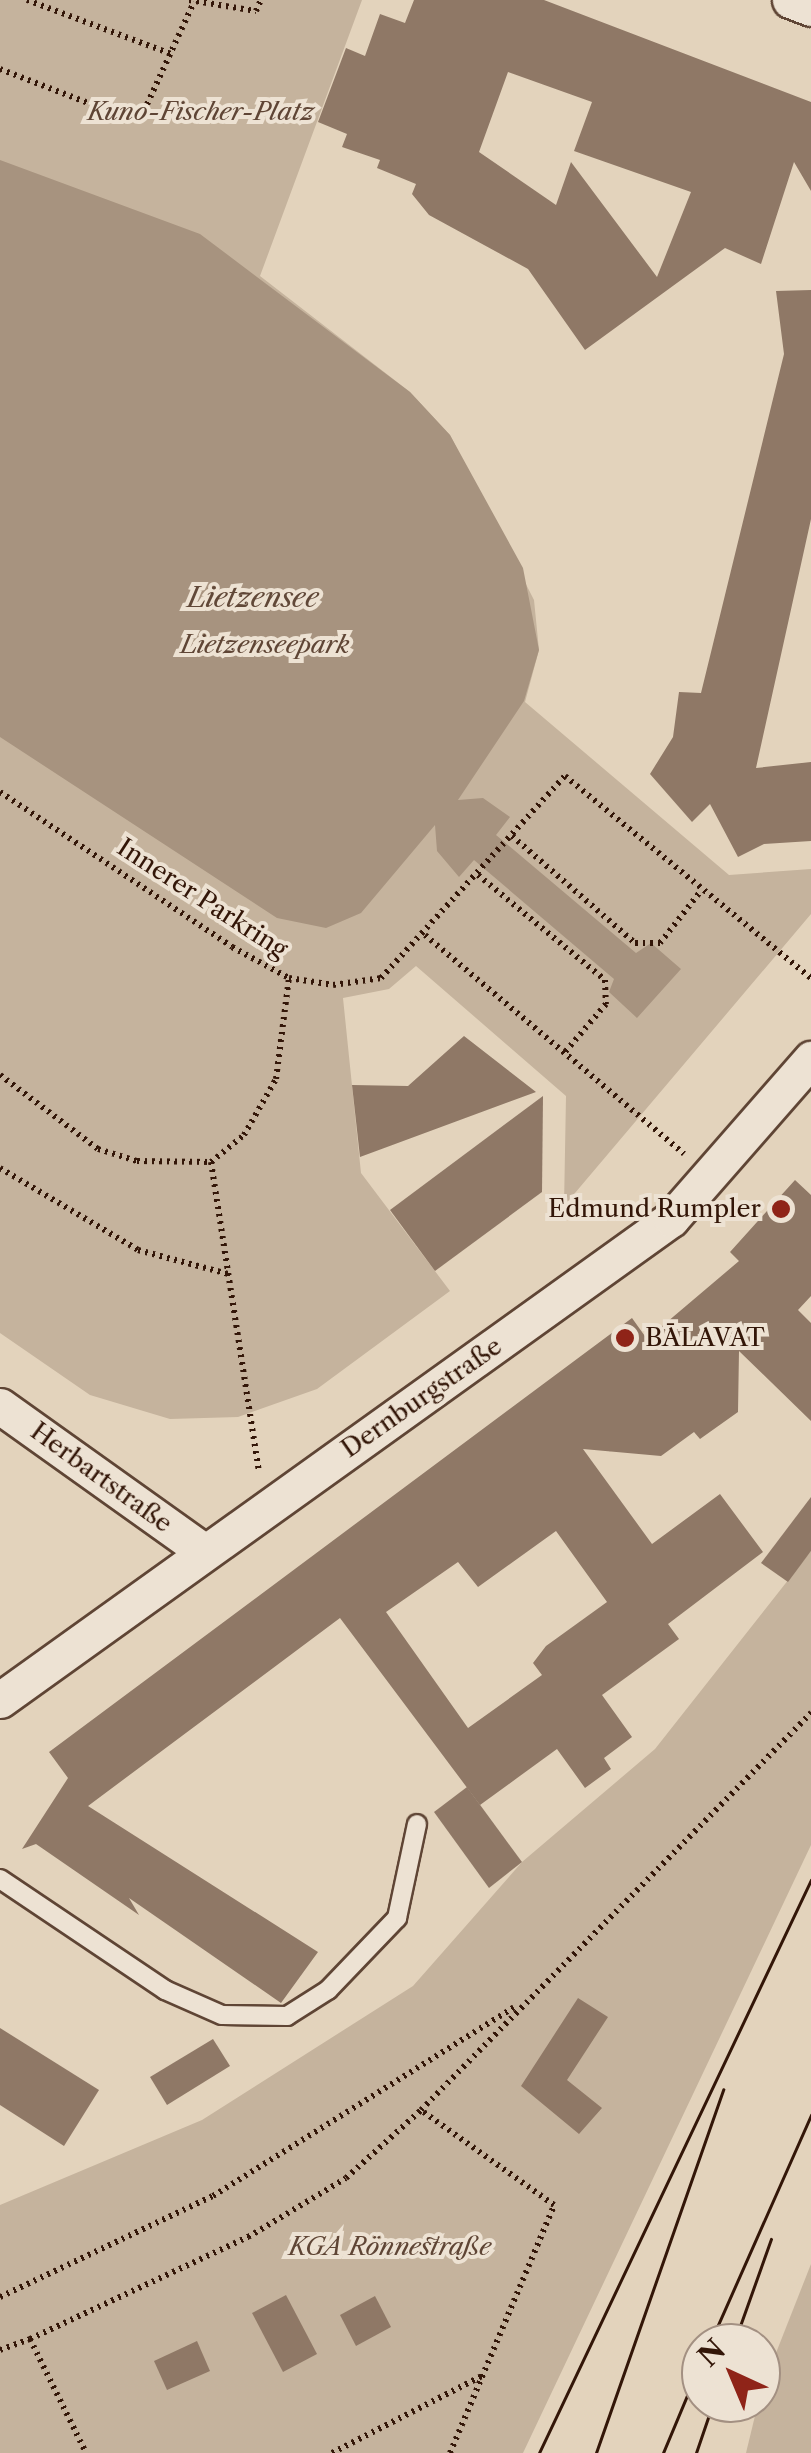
<!DOCTYPE html>
<meta charset="utf-8">
<style>
body{margin:0}
#map{position:relative;width:811px;height:2453px;overflow:hidden;background:#e3d3bc;font-family:"Libre Caslon Text",serif}
div>[style]{position:absolute}
.green>*{inset:0;background:#c5b39d}
.water>*{inset:0;background:#a7937f}
.building>*{inset:0;background:#8f7866}
.path>*{height:6px;margin-top:-3px;transform-origin:0;background:repeating-linear-gradient(90deg,#331608 0 2.5px,transparent 0 7.5px)}
.roads{filter:drop-shadow(2px 0 #5f4535) drop-shadow(-2px 0 #5f4535) drop-shadow(0 2px #5f4535) drop-shadow(0 -2px #5f4535)}
.lane>*{height:18px;margin:-9px;padding:0 9px;transform-origin:9px;border-radius:9px;background:#ede2d3}
.street>*{height:35px;margin:-17.5px;padding:0 17.5px;transform-origin:17.5px;border-radius:17.5px;background:#ede2d3}
.tram>*{height:2.5px;margin:-1.25px;padding:0 1.25px;transform-origin:1.25px;border-radius:1.25px;background:#331608}
.dots>*{width:28px;height:28px;translate:-50% -50%;box-sizing:border-box;border:5px solid #ede2d3;border-radius:50%}
span{translate:-50% -50%;white-space:nowrap;text-align:center;line-height:1.15;-webkit-text-stroke:8px #ede2d3;paint-order:stroke}
.park-label{font-size:25px;color:#5f4535;font-style:italic}
.street-label{font-size:25px;color:#331608}
.poi-label{font-size:25px;color:#331608}
.right{translate:-100% -50%;text-align:right}
.left{translate:0 -50%;text-align:left}
.water-label{font-size:28px;color:#614838;font-style:italic}
.north{position:absolute;left:681px;top:2323px;width:100px;height:100px;box-sizing:border-box;background:#ede2d3;border:2px solid #a39082;border-radius:50%;rotate:316deg;font-size:28px;font-weight:700;line-height:40px;text-align:center;color:#331608}
.north::after{content:'';display:block;margin:auto;width:35px;height:45px;background:#8f2418;clip-path:polygon(50% 0,100% 100%,50% 72%,0 100%)}
</style>
<div id="map">
<div class="green">
<i style="clip-path:polygon(0 0,362px 0,260px 276px,410px 392px,450px 435px,534px 600px,539px 650px,525px 702px,729px 875px,811px 869px,811px 914px,564px 1206px,566px 1096px,416px 966px,389px 989px,343px 998px,361px 1173px,450px 1291px,317px 1389px,238px 1417px,170px 1419px,90px 1395px,0 1333px)"></i>
<i style="clip-path:polygon(811px 1551px,811px 1845px,523px 2453px,0 2453px,0 2205px,202px 2120px,413px 1986px,522px 1862px,655px 1749px)"></i>
<i style="clip-path:polygon(811px 2264px,811px 2453px,746px 2453px,761px 2391px)"></i>
</div>
<div class="water">
<i style="clip-path:polygon(0 160px,200px 234px,410px 392px,450px 435px,523px 568px,539px 650px,524px 701px,458px 800px,483px 798px,510px 817px,496px 835px,636px 953px,651px 943px,681px 969px,637px 1018px,609px 992px,614px 979px,474px 860px,459px 877px,437px 851px,435px 825px,361px 913px,326px 928px,277px 918px,0 737px)"></i>
</div>
<div class="building">
<i style="clip-path:polygon(evenodd,414px 0,544px 0,811px 102px,811px 191px,794px 162px,761px 264px,725px 248px,585px 350px,528px 269px,429px 215px,412px 194px,416px 184px,377px 168px,380px 160px,342px 147px,347px 134px,318px 122px,346px 48px,365px 56px,380px 14px,405px 23px,414px 0,508px 72px,592px 102px,574px 151px,691px 192px,657px 277px,571px 162px,556px 205px,479px 152px,508px 72px)"></i>
<i style="clip-path:polygon(811px 290px,811px 519px,756px 768px,811px 762px,811px 841px,764px 844px,738px 857px,710px 804px,692px 822px,650px 774px,673px 737px,679px 692px,701px 693px,784px 354px,776px 291px)"></i>
<i style="clip-path:polygon(464px 1036px,536px 1092px,360px 1157px,352px 1085px,408px 1086px)"></i>
<i style="clip-path:polygon(543px 1096px,542px 1192px,435px 1271px,390px 1210px)"></i>
<i style="clip-path:polygon(evenodd,795px 1180px,811px 1195px,811px 1296px,798px 1310px,811px 1323px,811px 1421px,739px 1351px,738px 1412px,700px 1439px,694px 1432px,661px 1456px,583px 1449px,652px 1544px,720px 1494px,763px 1552px,668px 1624px,679px 1639px,602px 1695px,632px 1737px,604px 1758px,611px 1769px,585px 1788px,557px 1749px,480px 1805px,340px 1618px,88px 1806px,318px 1952px,281px 2003px,129px 1898px,139px 1915px,36px 1844px,22px 1849px,68px 1778px,49px 1752px,632px 1318px,647px 1339px,739px 1261px,730px 1252px,795px 1180px,556px 1531px,607px 1602px,546px 1646px,533px 1663px,542px 1675px,468px 1728px,386px 1612px,458px 1562px,478px 1587px,556px 1531px)"></i>
<i style="clip-path:polygon(811px 1497px,811px 1551px,788px 1582px,761px 1563px)"></i>
<i style="clip-path:polygon(467px 1787px,522px 1862px,489px 1888px,434px 1812px)"></i>
<i style="clip-path:polygon(578px 1998px,608px 2017px,567px 2080px,602px 2108px,579px 2134px,521px 2086px)"></i>
<i style="clip-path:polygon(0 2028px,99px 2090px,64px 2146px,0 2105px)"></i>
<i style="clip-path:polygon(213px 2039px,230px 2066px,167px 2105px,150px 2077px)"></i>
<i style="clip-path:polygon(286px 2295px,317px 2354px,283px 2372px,252px 2313px)"></i>
<i style="clip-path:polygon(375px 2296px,391px 2327px,356px 2346px,340px 2315px)"></i>
<i style="clip-path:polygon(197px 2341px,210px 2371px,167px 2390px,154px 2361px)"></i>
</div>
<div class="path">
<i style="left:27px;top:0;width:157px;rotate:20.5deg"></i>
<i style="left:189px;top:0;width:68px;rotate:9.3deg"></i>
<i style="left:256px;top:11px;width:12px;rotate:-66deg"></i>
<i style="left:0;top:69px;width:122px;rotate:21.1deg"></i>
<i style="left:114px;top:113px;width:30px;rotate:-4deg"></i>
<i style="left:144px;top:111px;width:120px;rotate:-65.4deg"></i>
<i style="left:0;top:792px;width:279px;rotate:33.7deg"></i>
<i style="left:232px;top:947px;width:65px;rotate:28.5deg"></i>
<i style="left:289px;top:978px;width:45px;rotate:9deg"></i>
<i style="left:333px;top:985px;width:49px;rotate:-8.3deg"></i>
<i style="left:381px;top:978px;width:273px;rotate:-47.7deg"></i>
<i style="left:565px;top:776px;width:318px;rotate:39.4deg"></i>
<i style="left:512px;top:836px;width:163px;rotate:41deg"></i>
<i style="left:635px;top:943px;width:25px"></i>
<i style="left:660px;top:943px;width:65px;rotate:-51.9deg"></i>
<i style="left:478px;top:875px;width:165px;rotate:39.6deg"></i>
<i style="left:605px;top:980px;width:24px;rotate:88deg"></i>
<i style="left:606px;top:1004px;width:63px;rotate:130.5deg"></i>
<i style="left:425px;top:935px;width:339px;rotate:40.2deg"></i>
<i style="left:0;top:1075px;width:123px;rotate:37.1deg"></i>
<i style="left:98px;top:1149px;width:41px;rotate:17.1deg"></i>
<i style="left:137px;top:1161px;width:74px;rotate:0.8deg"></i>
<i style="left:211px;top:1162px;width:43px;rotate:-39.3deg"></i>
<i style="left:244px;top:1135px;width:64px;rotate:-60.3deg"></i>
<i style="left:276px;top:1079px;width:102px;rotate:-82.7deg"></i>
<i style="left:211px;top:1162px;width:314px;rotate:81.2deg"></i>
<i style="left:0;top:1168px;width:161px;rotate:30.7deg"></i>
<i style="left:138px;top:1250px;width:97px;rotate:14.9deg"></i>
<i style="left:0;top:2297px;width:236px;rotate:-25.4deg"></i>
<i style="left:213px;top:2196px;width:355px;rotate:-32.1deg"></i>
<i style="left:30px;top:2339px;width:241px;rotate:-25.1deg"></i>
<i style="left:248px;top:2237px;width:114px;rotate:-31deg"></i>
<i style="left:346px;top:2178px;width:101px;rotate:-42.2deg"></i>
<i style="left:0;top:2350px;width:32px;rotate:-20deg"></i>
<i style="left:30px;top:2339px;width:127px;rotate:63.8deg"></i>
<i style="left:332px;top:2453px;width:169px;rotate:-27.2deg"></i>
<i style="left:450px;top:2453px;width:269px;rotate:-67.2deg"></i>
<i style="left:554px;top:2205px;width:163px;rotate:-144.5deg"></i>
<i style="left:421px;top:2110px;width:557px;rotate:-45.51deg"></i>
</div>
<div class="roads">
<div class="lane">
<i style="left:0;top:1879px;width:199px;rotate:33.9deg"></i>
<i style="left:165px;top:1990px;width:62px;rotate:23.7deg"></i>
<i style="left:222px;top:2015px;width:65px;rotate:0.9deg"></i>
<i style="left:287px;top:2016px;width:49px;rotate:-32.4deg"></i>
<i style="left:328px;top:1990px;width:100px;rotate:-46.2deg"></i>
<i style="left:397px;top:1918px;width:96px;rotate:-78deg"></i>
</div>
<div class="street">
<i style="left:790px;top:0;width:22px;rotate:21deg"></i>
<i style="left:0;top:1406px;width:248px;rotate:35.5deg"></i>
<i style="left:0;top:1700px;width:826px;rotate:-35.63deg"></i>
<i style="left:671px;top:1219px;width:213px;rotate:-48.8deg"></i>
</div>
</div>
<div class="tram">
<i style="left:710px;top:2343px;width:249px;rotate:-66.1deg"></i>
<i style="left:734px;top:2343px;width:110px;rotate:-70.4deg"></i>
<i style="left:539px;top:2453px;width:634px;rotate:-64.61deg"></i>
<i style="left:596px;top:2453px;width:385px;rotate:-70.7deg"></i>
<i style="left:663px;top:2453px;width:99px;rotate:-67.3deg"></i>
<i style="left:696px;top:2453px;width:53px;rotate:-71.2deg"></i>
</div>
<div class="dots">
<i style="left:781px;top:1209px;background:#8f2418"></i>
<i style="left:625px;top:1338px;background:#8f2418"></i>
</div>
<div class="park-label">
<span style="left:201px;top:112px">Kuno-Fischer-Platz</span>
<span style="left:265px;top:645px">Lietzenseepark</span>
<span style="left:390px;top:2247px">KGA Rönnestraße</span>
</div>
<div class="street-label">
<span style="left:202px;top:899px;rotate:33deg">Innerer Parkring</span>
<span style="left:422px;top:1398px;rotate:-35deg">Dernburgstraße</span>
<span style="left:101px;top:1478px;rotate:36deg">Herbartstraße</span>
</div>
<div class="poi-label">
<span class="right" style="left:761px;top:1209px">Edmund Rumpler</span>
<span class="left" style="left:645px;top:1338px">BĀLAVAT</span>
</div>
<div class="water-label">
<span style="left:253px;top:597px">Lietzensee</span>
</div>
<div class="north">N</div>
</div>
